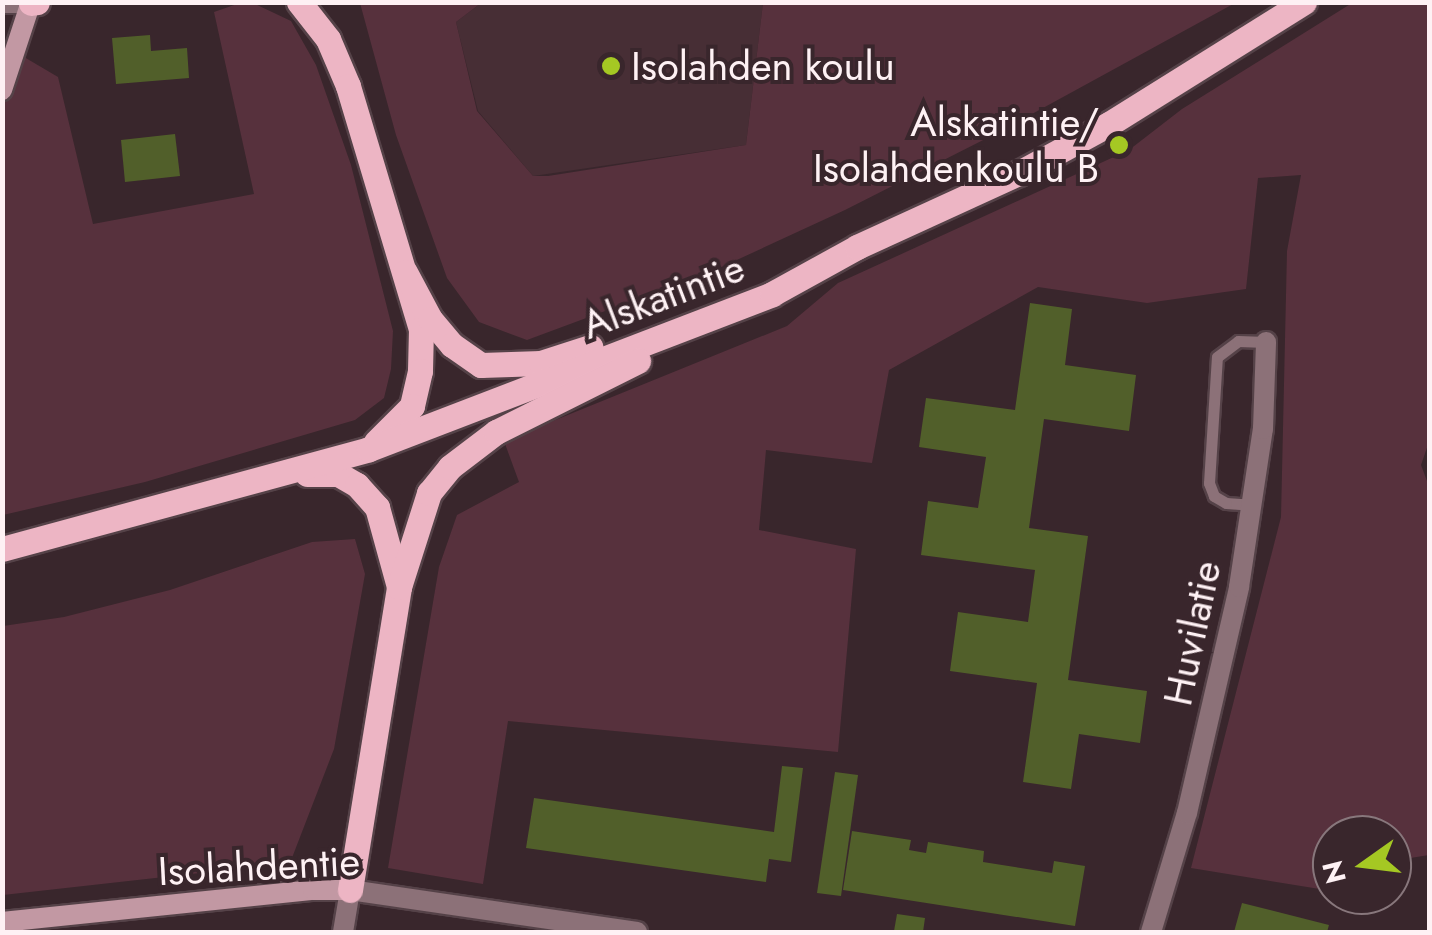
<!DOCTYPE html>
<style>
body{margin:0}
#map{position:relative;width:1432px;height:935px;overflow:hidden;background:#39262c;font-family:Jost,sans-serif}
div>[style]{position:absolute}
.built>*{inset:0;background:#472e35}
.green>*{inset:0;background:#57313d}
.building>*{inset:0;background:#515f2a}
.roads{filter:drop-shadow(2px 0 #554248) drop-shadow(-2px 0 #554248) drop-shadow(0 2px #554248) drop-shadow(0 -2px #554248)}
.lane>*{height:11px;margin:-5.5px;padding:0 5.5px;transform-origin:5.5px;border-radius:5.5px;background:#8c7178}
.street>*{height:20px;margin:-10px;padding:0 10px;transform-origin:10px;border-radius:10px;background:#8c7178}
.secondary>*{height:20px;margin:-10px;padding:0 10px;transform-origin:10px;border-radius:10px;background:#c298a3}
.primary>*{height:25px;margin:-12.5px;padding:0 12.5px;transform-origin:12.5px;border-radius:12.5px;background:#edb5c4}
.dots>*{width:28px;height:28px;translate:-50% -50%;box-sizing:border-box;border:5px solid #39262c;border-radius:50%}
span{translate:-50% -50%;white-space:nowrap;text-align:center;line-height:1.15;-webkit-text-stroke:8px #39262c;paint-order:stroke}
.poi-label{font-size:40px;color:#fef1f4}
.left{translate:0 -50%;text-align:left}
.right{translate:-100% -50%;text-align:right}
.street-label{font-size:40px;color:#fef1f4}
.frame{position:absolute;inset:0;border:5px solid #fef1f4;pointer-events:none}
.north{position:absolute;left:1312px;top:815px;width:100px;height:100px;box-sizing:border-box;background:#39262c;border:2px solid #88777c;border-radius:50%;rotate:256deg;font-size:28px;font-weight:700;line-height:40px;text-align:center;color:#fef1f4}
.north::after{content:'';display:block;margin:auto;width:35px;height:45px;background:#a5c823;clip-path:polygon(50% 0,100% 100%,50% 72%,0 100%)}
</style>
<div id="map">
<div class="built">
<i style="clip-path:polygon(481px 3px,763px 3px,746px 145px,533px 176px,478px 111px,456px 22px)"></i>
</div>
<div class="green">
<i style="clip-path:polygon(240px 3px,253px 3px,291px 21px,316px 65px,351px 165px,393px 331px,391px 369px,384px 398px,355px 420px,145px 482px,3px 515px,2px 44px,58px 77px,93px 224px,254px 194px,214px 12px)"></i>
<i style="clip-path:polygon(360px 3px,481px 3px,456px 22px,477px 111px,533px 176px,548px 176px,746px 145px,763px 3px,1235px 3px,999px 132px,845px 210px,713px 271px,527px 340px,479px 322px,447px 278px,396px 135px)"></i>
<i style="clip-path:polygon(1352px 3px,1429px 3px,1430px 439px,1421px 465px,1430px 489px,1429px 855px,1392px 861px,1392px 835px,1332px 835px,1332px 891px,1191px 868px,1281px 517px,1287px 251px,1301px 175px,1258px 178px,1246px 289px,1147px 303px,1038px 287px,889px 370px,872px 463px,766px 450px,759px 530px,856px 549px,838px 752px,508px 721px,483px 884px,388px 868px,439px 567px,457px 515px,519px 482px,504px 441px,787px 326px,838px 283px,1129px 150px,1182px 109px)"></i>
<i style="clip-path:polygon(355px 539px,365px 574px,334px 749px,290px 863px,3px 895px,3px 626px,64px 617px,170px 590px,312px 542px)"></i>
</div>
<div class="building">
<i style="clip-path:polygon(150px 35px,151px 51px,187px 48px,189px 78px,116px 84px,112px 38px)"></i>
<i style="clip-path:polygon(175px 134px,180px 176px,125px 182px,121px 140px)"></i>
<i style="clip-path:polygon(1030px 303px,1072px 309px,1065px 365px,1136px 375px,1129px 431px,1044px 419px,1029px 528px,1088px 536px,1068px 680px,1147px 691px,1140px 743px,1079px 734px,1071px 789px,1023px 782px,1037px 683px,950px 671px,958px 612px,1028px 622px,1035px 570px,921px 555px,928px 501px,978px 508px,986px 457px,919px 447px,926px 398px,1015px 410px)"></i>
<i style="clip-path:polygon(782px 766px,803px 768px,791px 862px,769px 859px,766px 882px,526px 848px,534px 798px,774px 832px)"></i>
<i style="clip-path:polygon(835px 772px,858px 775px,841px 896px,817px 893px)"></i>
<i style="clip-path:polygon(852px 831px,911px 840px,909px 850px,926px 853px,928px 842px,984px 851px,983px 862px,1052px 873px,1054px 861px,1085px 866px,1075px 926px,843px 890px)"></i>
<i style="clip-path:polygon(1242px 903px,1329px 925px,1327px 932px,1234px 932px)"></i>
<i style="clip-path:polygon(897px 914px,925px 918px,923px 932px,894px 931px)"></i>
</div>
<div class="roads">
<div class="lane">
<i style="left:1254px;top:505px;width:28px;rotate:-176deg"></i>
<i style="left:1226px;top:503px;width:14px;rotate:-150deg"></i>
<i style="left:1214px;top:496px;width:14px;rotate:-111deg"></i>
<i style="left:1209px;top:483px;width:126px;rotate:-86.4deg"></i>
<i style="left:1217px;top:357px;width:26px;rotate:-37deg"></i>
<i style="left:1238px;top:341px;width:28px;rotate:2deg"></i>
</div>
<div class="street">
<i style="left:2px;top:3px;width:29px"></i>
<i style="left:343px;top:932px;width:43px;rotate:-80.5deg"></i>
<i style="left:350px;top:890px;width:290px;rotate:8.3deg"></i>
<i style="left:1151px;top:932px;width:124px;rotate:-73.2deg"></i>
<i style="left:1187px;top:813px;width:232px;rotate:-77deg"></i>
<i style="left:1239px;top:587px;width:160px;rotate:-81.4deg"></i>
<i style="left:1263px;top:429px;width:87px;rotate:-88deg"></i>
</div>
<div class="secondary">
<i style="left:2px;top:90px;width:93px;rotate:-71.8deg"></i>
<i style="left:2px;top:922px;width:313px;rotate:-5.9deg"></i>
<i style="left:313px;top:890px;width:37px"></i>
</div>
<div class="primary">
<i style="left:299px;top:2px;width:47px;rotate:51.9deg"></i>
<i style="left:328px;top:39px;width:51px;rotate:66.9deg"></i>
<i style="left:348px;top:86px;width:254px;rotate:73.3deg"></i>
<i style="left:421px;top:329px;width:42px;rotate:91.4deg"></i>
<i style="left:420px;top:371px;width:36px;rotate:103deg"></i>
<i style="left:412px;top:406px;width:51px;rotate:135deg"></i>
<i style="left:31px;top:3px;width:6px;rotate:-9deg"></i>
<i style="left:405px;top:272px;width:53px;rotate:62deg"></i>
<i style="left:430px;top:319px;width:34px;rotate:50deg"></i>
<i style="left:452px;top:345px;width:35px;rotate:35deg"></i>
<i style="left:481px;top:365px;width:60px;rotate:-1.9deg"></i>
<i style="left:541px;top:363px;width:52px;rotate:-18.1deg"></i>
<i style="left:307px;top:474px;width:31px"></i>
<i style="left:338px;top:474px;width:22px;rotate:30deg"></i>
<i style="left:357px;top:485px;width:30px;rotate:48deg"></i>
<i style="left:377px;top:507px;width:83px;rotate:74.6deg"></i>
<i style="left:2px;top:549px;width:380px;rotate:-15.2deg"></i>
<i style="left:369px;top:449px;width:432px;rotate:-21deg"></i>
<i style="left:772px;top:294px;width:97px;rotate:-28.9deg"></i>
<i style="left:857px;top:247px;width:178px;rotate:-24.6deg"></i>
<i style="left:1019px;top:173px;width:102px;rotate:-28.6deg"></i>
<i style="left:1109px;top:124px;width:230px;rotate:-32deg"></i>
<i style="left:350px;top:890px;width:307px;rotate:-80.8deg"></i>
<i style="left:399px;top:587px;width:99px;rotate:-72.3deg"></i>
<i style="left:429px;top:493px;width:33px;rotate:-51deg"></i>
<i style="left:450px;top:467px;width:58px;rotate:-37.3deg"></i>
<i style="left:496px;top:432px;width:159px;rotate:-26.6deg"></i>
</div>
</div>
<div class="dots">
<i style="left:611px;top:66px;background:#a5c823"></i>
<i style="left:1119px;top:145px;background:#a5c823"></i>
</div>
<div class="poi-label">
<span class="left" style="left:631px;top:66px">Isolahden koulu</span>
<span class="right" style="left:1099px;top:145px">Alskatintie/<br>Isolahdenkoulu B</span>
</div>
<div class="street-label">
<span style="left:663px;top:296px;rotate:-21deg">Alskatintie</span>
<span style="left:1192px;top:633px;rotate:-78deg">Huvilatie</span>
<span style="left:259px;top:866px;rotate:-3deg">Isolahdentie</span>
</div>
<div class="frame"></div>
<div class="north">N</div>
</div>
